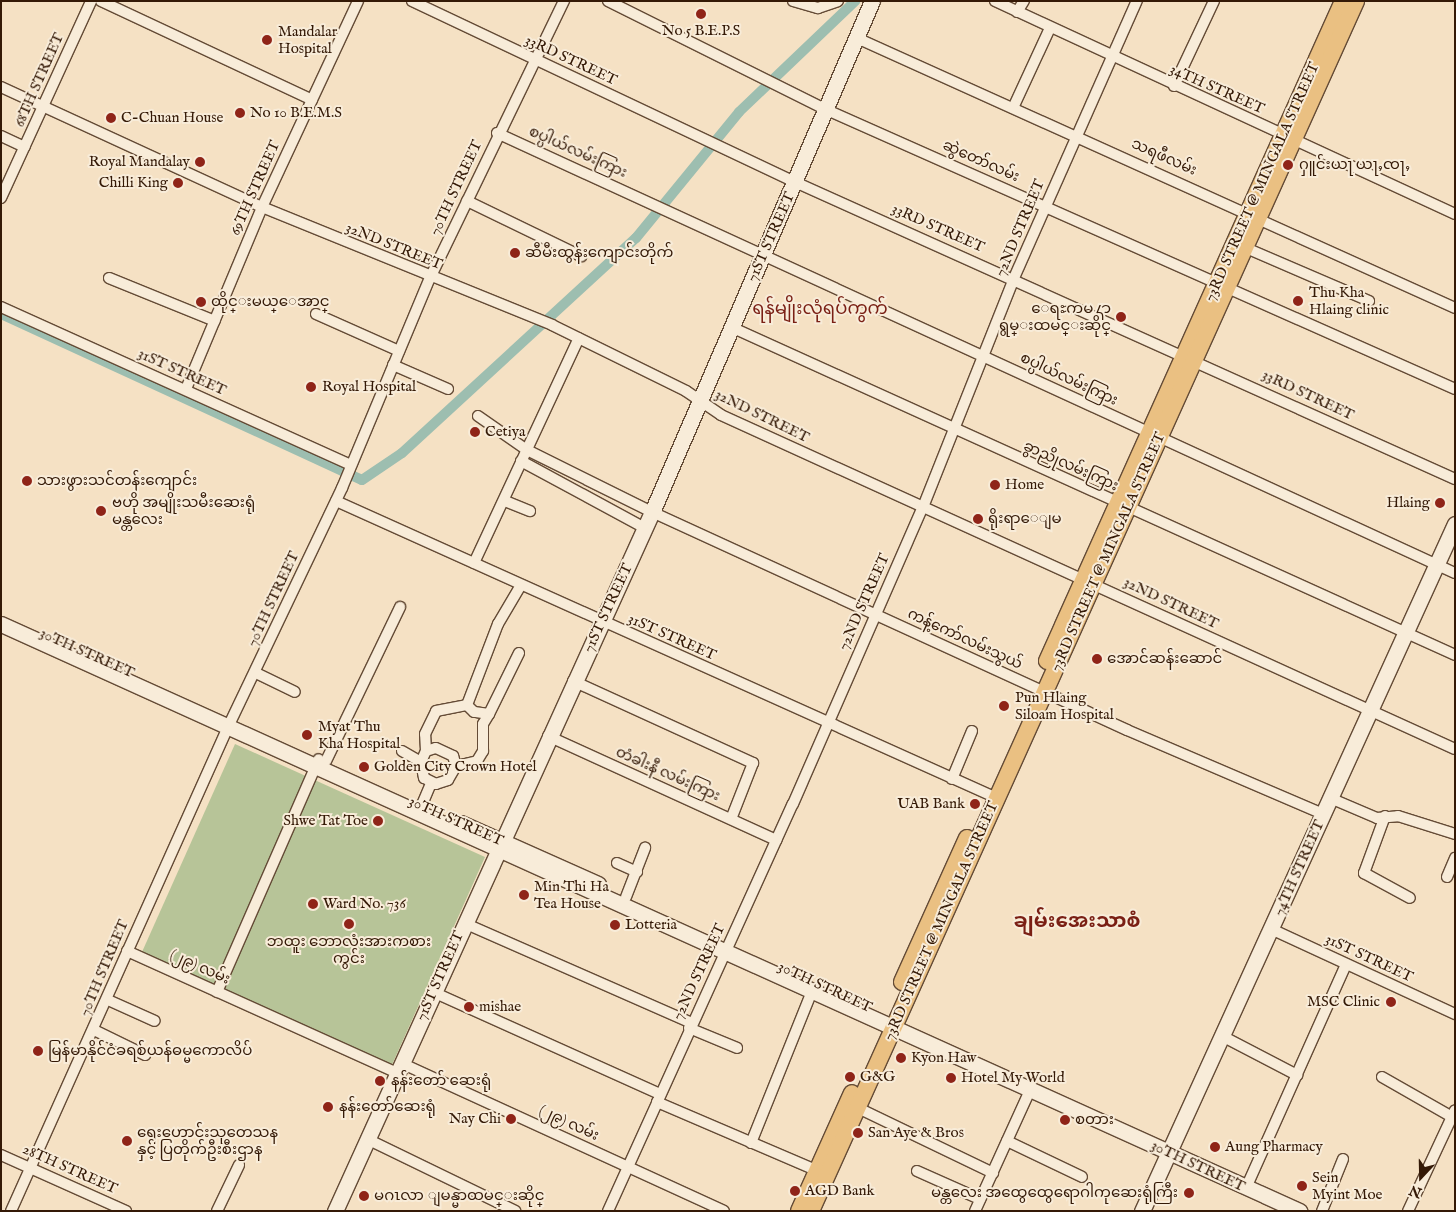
<!DOCTYPE html>
<meta charset="utf-8">
<style>
body{margin:0}
#map{position:relative;width:1456px;height:1212px;overflow:hidden;background:#f5e1c4;font-family:"IM FELL English","Noto Sans Myanmar",serif}
div>[style]{position:absolute}
.green>*{inset:0;background:#b7c498}
.canal>*{height:10px;margin:-5px;padding:0 5px;transform-origin:5px;border-radius:5px;background:#9dbeb0}
.roads{filter:drop-shadow(1px 0 #644b36) drop-shadow(-1px 0 #644b36) drop-shadow(0 1px #644b36) drop-shadow(0 -1px #644b36)}
.street>*{height:10px;margin:-5px;padding:0 5px;transform-origin:5px;border-radius:5px;background:#f8ecd9}
.secondary>*{height:15px;margin:-7.5px;padding:0 7.5px;transform-origin:7.5px;border-radius:7.5px;background:#f8ecd9}
.primary>*{height:16px;margin:-8px;padding:0 8px;transform-origin:8px;border-radius:8px;background:#eac082}
.dots>*{width:14px;height:14px;translate:-50% -50%;box-sizing:border-box;border:2px solid #f8ecd9;border-radius:50%}
span{translate:-50% -50%;white-space:nowrap;text-align:center;line-height:1.15;-webkit-text-stroke:4px #f8ecd9;paint-order:stroke}
.poi-label{font-size:15px;color:#341906}
.left{translate:0 -50%;text-align:left}
.right{translate:-100% -50%;text-align:right}
.street-label{font-size:15px;color:#341906}
.quarter-label{font-size:18px;color:#7a1f14}
.district-label{font-size:20px;color:#7a1f14;font-weight:700}
.frame{position:absolute;inset:0;border:2px solid #341906;pointer-events:none}
.north{position:absolute;left:1396px;top:1152px;width:50px;height:50px;-webkit-text-stroke:4px #f8ecd9;paint-order:stroke;rotate:201deg;font-size:14px;font-weight:700;line-height:20px;text-align:center;color:#341906}
.north::after{content:'';display:block;margin:auto;width:18px;height:22px;background:#341906;clip-path:polygon(50% 0,100% 100%,50% 72%,0 100%)}
</style>
<div id="map">
<div class="green">
<i style="clip-path:polygon(235px 744px,485px 857px,391px 1067px,142px 952px)"></i>
</div>
<div class="canal">
<i style="left:1px;top:314px;width:397px;rotate:24.7deg"></i>
<i style="left:362px;top:480px;width:48px;rotate:-34deg"></i>
<i style="left:402px;top:453px;width:318px;rotate:-42.6deg"></i>
<i style="left:636px;top:238px;width:163px;rotate:-50.7deg"></i>
<i style="left:739px;top:112px;width:161px;rotate:-43.7deg"></i>
</div>
<div class="roads">
<div class="street">
<i style="left:101px;top:1px;width:233px;rotate:25.1deg"></i>
<i style="left:412px;top:1px;width:424px;rotate:25.3deg"></i>
<i style="left:795px;top:182px;width:724px;rotate:24.23deg"></i>
<i style="left:608px;top:1px;width:245px;rotate:26.5deg"></i>
<i style="left:827px;top:110px;width:687px;rotate:23.95deg"></i>
<i style="left:793px;top:1px;width:26px;rotate:16deg"></i>
<i style="left:818px;top:8px;width:21px;rotate:-19deg"></i>
<i style="left:995px;top:1px;width:507px;rotate:24.85deg"></i>
<i style="left:1017px;top:12px;width:13px;rotate:-58deg"></i>
<i style="left:859px;top:39px;width:654px;rotate:24.29deg"></i>
<i style="left:1174px;top:86px;width:94px;rotate:-64.8deg"></i>
<i style="left:1px;top:87px;width:287px;rotate:24.7deg"></i>
<i style="left:262px;top:207px;width:313px;rotate:22.1deg"></i>
<i style="left:552px;top:325px;width:149px;rotate:26.2deg"></i>
<i style="left:686px;top:391px;width:42px;rotate:34.4deg"></i>
<i style="left:721px;top:415px;width:806px;rotate:24.47deg"></i>
<i style="left:1013px;top:108px;width:88px;rotate:-65.2deg"></i>
<i style="left:497px;top:133px;width:1054px;rotate:24.67deg"></i>
<i style="left:1px;top:136px;width:26px;rotate:25deg"></i>
<i style="left:1px;top:198px;width:217px;rotate:-65.4deg"></i>
<i style="left:467px;top:201px;width:127px;rotate:25.8deg"></i>
<i style="left:1246px;top:248px;width:134px;rotate:23.3deg"></i>
<i style="left:109px;top:278px;width:114px;rotate:22.1deg"></i>
<i style="left:1px;top:307px;width:384px;rotate:24.3deg"></i>
<i style="left:316px;top:314px;width:91px;rotate:24deg"></i>
<i style="left:731px;top:327px;width:795px;rotate:24.37deg"></i>
<i style="left:393px;top:365px;width:60px;rotate:23.6deg"></i>
<i style="left:186px;top:389px;width:197px;rotate:-67.3deg"></i>
<i style="left:262px;top:207px;width:227px;rotate:-65deg"></i>
<i style="left:478px;top:416px;width:60px;rotate:34.8deg"></i>
<i style="left:527px;top:450px;width:140px;rotate:26.4deg"></i>
<i style="left:652px;top:512px;width:523px;rotate:24.65deg"></i>
<i style="left:1127px;top:730px;width:213px;rotate:23.2deg"></i>
<i style="left:521px;top:461px;width:141px;rotate:28.4deg"></i>
<i style="left:336px;top:501px;width:725px;rotate:24.2deg"></i>
<i style="left:505px;top:501px;width:27px;rotate:22deg"></i>
<i style="left:474px;top:563px;width:248px;rotate:-65deg"></i>
<i style="left:256px;top:673px;width:43px;rotate:26deg"></i>
<i style="left:573px;top:681px;width:198px;rotate:24.5deg"></i>
<i style="left:753px;top:763px;width:60px;rotate:111.4deg"></i>
<i style="left:489px;top:714px;width:68px;rotate:-63.8deg"></i>
<i style="left:548px;top:736px;width:251px;rotate:24.5deg"></i>
<i style="left:402px;top:751px;width:22px;rotate:30deg"></i>
<i style="left:426px;top:751px;width:10px;rotate:-17deg"></i>
<i style="left:436px;top:748px;width:19px;rotate:25deg"></i>
<i style="left:453px;top:756px;width:10px;rotate:73deg"></i>
<i style="left:456px;top:766px;width:16px;rotate:120deg"></i>
<i style="left:448px;top:780px;width:13px;rotate:162deg"></i>
<i style="left:436px;top:784px;width:13px;rotate:-153deg"></i>
<i style="left:424px;top:778px;width:16px;rotate:-101deg"></i>
<i style="left:421px;top:762px;width:12px;rotate:-66deg"></i>
<i style="left:426px;top:751px;width:17px;rotate:-93deg"></i>
<i style="left:425px;top:734px;width:25px;rotate:-64deg"></i>
<i style="left:436px;top:711px;width:32px;rotate:-11deg"></i>
<i style="left:326px;top:761px;width:171px;rotate:-64.3deg"></i>
<i style="left:456px;top:766px;width:22px;rotate:-13deg"></i>
<i style="left:477px;top:761px;width:12px;rotate:-59deg"></i>
<i style="left:483px;top:751px;width:27px;rotate:-90deg"></i>
<i style="left:483px;top:724px;width:12px;rotate:-59deg"></i>
<i style="left:489px;top:714px;width:15px;rotate:-172deg"></i>
<i style="left:474px;top:712px;width:10px;rotate:-135deg"></i>
<i style="left:467px;top:705px;width:87px;rotate:-69.1deg"></i>
<i style="left:498px;top:624px;width:45px;rotate:-59.5deg"></i>
<i style="left:952px;top:779px;width:52px;rotate:-67.4deg"></i>
<i style="left:1330px;top:798px;width:51px;rotate:23.1deg"></i>
<i style="left:1377px;top:818px;width:21px;rotate:-5deg"></i>
<i style="left:1398px;top:816px;width:60px;rotate:17.5deg"></i>
<i style="left:418px;top:814px;width:33px;rotate:-67deg"></i>
<i style="left:1385px;top:816px;width:61px;rotate:110.2deg"></i>
<i style="left:1364px;top:873px;width:52px;rotate:28.5deg"></i>
<i style="left:617px;top:863px;width:22px;rotate:24deg"></i>
<i style="left:1447px;top:877px;width:21px;rotate:-67deg"></i>
<i style="left:626px;top:897px;width:53px;rotate:-68.8deg"></i>
<i style="left:464px;top:923px;width:249px;rotate:23.7deg"></i>
<i style="left:1271px;top:929px;width:203px;rotate:24.8deg"></i>
<i style="left:127px;top:951px;width:296px;rotate:24.3deg"></i>
<i style="left:217px;top:992px;width:254px;rotate:-66.4deg"></i>
<i style="left:433px;top:992px;width:249px;rotate:24.2deg"></i>
<i style="left:108px;top:1000px;width:51px;rotate:24.1deg"></i>
<i style="left:689px;top:1028px;width:52px;rotate:22.6deg"></i>
<i style="left:94px;top:1030px;width:57px;rotate:26.1deg"></i>
<i style="left:1222px;top:1036px;width:85px;rotate:27.5deg"></i>
<i style="left:401px;top:1063px;width:355px;rotate:24.6deg"></i>
<i style="left:1382px;top:1077px;width:81px;rotate:29.7deg"></i>
<i style="left:657px;top:1102px;width:173px;rotate:23.2deg"></i>
<i style="left:858px;top:1108px;width:150px;rotate:25.7deg"></i>
<i style="left:367px;top:1139px;width:165px;rotate:25.9deg"></i>
<i style="left:1007px;top:1141px;width:83px;rotate:25.6deg"></i>
<i style="left:751px;top:1143px;width:166px;rotate:-68.1deg"></i>
<i style="left:1px;top:1155px;width:137px;rotate:24.1deg"></i>
<i style="left:917px;top:1171px;width:69px;rotate:24deg"></i>
<i style="left:1246px;top:1188px;width:245px;rotate:-65.9deg"></i>
<i style="left:11px;top:1211px;width:530px;rotate:-65.85deg"></i>
<i style="left:228px;top:727px;width:265px;rotate:-64.5deg"></i>
<i style="left:342px;top:488px;width:228px;rotate:-67.3deg"></i>
<i style="left:430px;top:278px;width:308px;rotate:-64.2deg"></i>
<i style="left:217px;top:1211px;width:51px;rotate:-64.4deg"></i>
<i style="left:608px;top:1211px;width:447px;rotate:-65.6deg"></i>
<i style="left:793px;top:804px;width:324px;rotate:-66.4deg"></i>
<i style="left:923px;top:507px;width:246px;rotate:-68.3deg"></i>
<i style="left:1014px;top:278px;width:303px;rotate:-66.1deg"></i>
<i style="left:975px;top:1211px;width:135px;rotate:-65.5deg"></i>
<i style="left:1322px;top:1211px;width:56px;rotate:-68deg"></i>
<i style="left:1408px;top:1211px;width:111px;rotate:-65deg"></i>
</div>
<div class="secondary">
<i style="left:1px;top:624px;width:1425px;rotate:24.33deg"></i>
<i style="left:461px;top:823px;width:150px;rotate:24deg"></i>
<i style="left:335px;top:1211px;width:768px;rotate:-65.61deg"></i>
<i style="left:652px;top:512px;width:556px;rotate:-66.71deg"></i>
<i style="left:1142px;top:1211px;width:755px;rotate:-65.51deg"></i>
</div>
<div class="primary">
<i style="left:1047px;top:661px;width:723px;rotate:-65.84deg"></i>
<i style="left:902px;top:982px;width:158px;rotate:-65.7deg"></i>
<i style="left:799px;top:1211px;width:129px;rotate:-65.8deg"></i>
<i style="left:811px;top:1211px;width:1327px;rotate:-65.75deg"></i>
</div>
</div>
<div class="dots">
<i style="left:701px;top:14px;background:#8f2418"></i>
<i style="left:267px;top:40px;background:#8f2418"></i>
<i style="left:240px;top:113px;background:#8f2418"></i>
<i style="left:111px;top:118px;background:#8f2418"></i>
<i style="left:200px;top:162px;background:#8f2418"></i>
<i style="left:1288px;top:165px;background:#8f2418"></i>
<i style="left:178px;top:183px;background:#8f2418"></i>
<i style="left:515px;top:253px;background:#8f2418"></i>
<i style="left:1298px;top:301px;background:#8f2418"></i>
<i style="left:201px;top:302px;background:#8f2418"></i>
<i style="left:1121px;top:317px;background:#8f2418"></i>
<i style="left:311px;top:387px;background:#8f2418"></i>
<i style="left:475px;top:432px;background:#8f2418"></i>
<i style="left:27px;top:481px;background:#8f2418"></i>
<i style="left:995px;top:485px;background:#8f2418"></i>
<i style="left:1440px;top:503px;background:#8f2418"></i>
<i style="left:101px;top:511px;background:#8f2418"></i>
<i style="left:978px;top:519px;background:#8f2418"></i>
<i style="left:1097px;top:659px;background:#8f2418"></i>
<i style="left:1004px;top:706px;background:#8f2418"></i>
<i style="left:307px;top:735px;background:#8f2418"></i>
<i style="left:364px;top:767px;background:#8f2418"></i>
<i style="left:975px;top:804px;background:#8f2418"></i>
<i style="left:378px;top:821px;background:#8f2418"></i>
<i style="left:524px;top:895px;background:#8f2418"></i>
<i style="left:313px;top:904px;background:#8f2418"></i>
<i style="left:349px;top:924px;background:#8f2418"></i>
<i style="left:615px;top:925px;background:#8f2418"></i>
<i style="left:1391px;top:1002px;background:#8f2418"></i>
<i style="left:469px;top:1007px;background:#8f2418"></i>
<i style="left:38px;top:1051px;background:#8f2418"></i>
<i style="left:901px;top:1058px;background:#8f2418"></i>
<i style="left:850px;top:1077px;background:#8f2418"></i>
<i style="left:951px;top:1078px;background:#8f2418"></i>
<i style="left:380px;top:1081px;background:#8f2418"></i>
<i style="left:328px;top:1107px;background:#8f2418"></i>
<i style="left:511px;top:1119px;background:#8f2418"></i>
<i style="left:1065px;top:1120px;background:#8f2418"></i>
<i style="left:858px;top:1133px;background:#8f2418"></i>
<i style="left:127px;top:1141px;background:#8f2418"></i>
<i style="left:1215px;top:1147px;background:#8f2418"></i>
<i style="left:1302px;top:1186px;background:#8f2418"></i>
<i style="left:795px;top:1191px;background:#8f2418"></i>
<i style="left:1189px;top:1193px;background:#8f2418"></i>
<i style="left:364px;top:1196px;background:#8f2418"></i>
</div>
<div class="poi-label">
<span class="left" style="left:278px;top:40px">Mandalar<br>Hospital</span>
<span style="left:701px;top:31px">No 5 B.E.P.S</span>
<span class="left" style="left:250px;top:113px">No 10 B.E.M.S</span>
<span class="left" style="left:121px;top:118px">C-Chuan House</span>
<span class="right" style="left:190px;top:162px">Royal Mandalay</span>
<span class="left" style="left:1299px;top:165px">ႁူင်းယႃ ယႃႇၸႃႇ</span>
<span class="right" style="left:168px;top:183px">Chilli King</span>
<span class="left" style="left:525px;top:253px">ဆီမီးထွန်းကျောင်းတိုက်</span>
<span class="left" style="left:1309px;top:301px">Thu Kha<br>Hlaing clinic</span>
<span class="left" style="left:211px;top:302px">ထိုင္းမယ္ေအာင္</span>
<span class="right" style="left:1111px;top:317px">ေရႊကမ႓ာ<br>ရွမ္းထမင္းဆိုင္</span>
<span class="left" style="left:322px;top:387px">Royal Hospital</span>
<span class="left" style="left:485px;top:432px">Cetiya</span>
<span class="left" style="left:37px;top:481px">သားဖွားသင်တန်းကျောင်း</span>
<span class="left" style="left:1005px;top:485px">Home</span>
<span class="left" style="left:112px;top:511px">ဗဟို အမျိုးသမီးဆေးရုံ<br>မန္တလေး</span>
<span class="right" style="left:1430px;top:503px">Hlaing</span>
<span class="left" style="left:988px;top:519px">ရိုးရာေျမ</span>
<span class="left" style="left:1107px;top:659px">အောင်ဆန်းဆောင်</span>
<span class="left" style="left:1015px;top:706px">Pun Hlaing<br>Siloam Hospital</span>
<span class="left" style="left:318px;top:735px">Myat Thu<br>Kha Hospital</span>
<span class="left" style="left:374px;top:767px">Golden City Crown Hotel</span>
<span class="right" style="left:965px;top:804px">UAB Bank</span>
<span class="right" style="left:368px;top:821px">Shwe Tat Toe</span>
<span class="left" style="left:534px;top:895px">Min Thi Ha<br>Tea House</span>
<span class="left" style="left:323px;top:904px">Ward No. 736</span>
<span class="left" style="left:625px;top:925px">Lotteria</span>
<span style="left:349px;top:950px">ဘထူး ဘောလုံးအားကစား<br>ကွင်း</span>
<span class="right" style="left:1380px;top:1002px">MSC Clinic</span>
<span class="left" style="left:479px;top:1007px">mishae</span>
<span class="left" style="left:48px;top:1051px">မြန်မာနိုင်ငံခရစ်ယန်ဓမ္မကောလိပ်</span>
<span class="left" style="left:911px;top:1058px">Kyon Haw</span>
<span class="left" style="left:860px;top:1077px">G&amp;G</span>
<span class="left" style="left:961px;top:1078px">Hotel My World</span>
<span class="left" style="left:391px;top:1081px">နန်းတော် ဆေးရုံ</span>
<span class="left" style="left:339px;top:1107px">နန်းတော်ဆေးရုံ</span>
<span class="right" style="left:501px;top:1119px">Nay Chi</span>
<span class="left" style="left:1075px;top:1120px">စတား</span>
<span class="left" style="left:137px;top:1141px">ရှေးဟောင်းသုတေသန<br>နှင့် ပြတိုက်ဦးစီးဌာန</span>
<span class="left" style="left:868px;top:1133px">San Aye &amp; Bros</span>
<span class="left" style="left:1225px;top:1147px">Aung Pharmacy</span>
<span class="left" style="left:1312px;top:1186px">Sein<br>Myint Moe</span>
<span class="left" style="left:805px;top:1191px">AGD Bank</span>
<span class="right" style="left:1178px;top:1193px">မန္တလေး အထွေထွေရောဂါကုဆေးရုံကြီး</span>
<span class="left" style="left:374px;top:1196px">မဂၤလာ ျမန္မာထမင္းဆိုင္</span>
</div>
<div class="street-label">
<span style="left:571px;top:60px;rotate:25deg">33RD STREET</span>
<span style="left:39px;top:80px;rotate:-66deg">68TH STREET</span>
<span style="left:1217px;top:89px;rotate:24deg">34TH STREET</span>
<span style="left:578px;top:152px;rotate:24deg">စပ္ပါယ်လမ်းကြား</span>
<span style="left:1164px;top:157px;rotate:24deg">သရဖီလမ်း</span>
<span style="left:981px;top:161px;rotate:24deg">ဆွဲတော်လမ်း</span>
<span style="left:1262px;top:182px;rotate:-66deg">73RD STREET @ MINGALA STREET</span>
<span style="left:255px;top:188px;rotate:-66deg">69TH STREET</span>
<span style="left:456px;top:188px;rotate:-65deg">70TH STREET</span>
<span style="left:938px;top:228px;rotate:24deg">33RD STREET</span>
<span style="left:1020px;top:228px;rotate:-67deg">72ND STREET</span>
<span style="left:771px;top:237px;rotate:-66deg">71ST STREET</span>
<span style="left:394px;top:246px;rotate:22deg">32ND STREET</span>
<span style="left:182px;top:372px;rotate:24deg">31ST STREET</span>
<span style="left:1069px;top:379px;rotate:25deg">စပ္ပါယ်လမ်းကြား</span>
<span style="left:1308px;top:395px;rotate:25deg">33RD STREET</span>
<span style="left:762px;top:416px;rotate:26deg">32ND STREET</span>
<span style="left:1071px;top:466px;rotate:24deg">ခွာညိုလမ်းကြား</span>
<span style="left:1108px;top:552px;rotate:-66deg">73RD STREET @ MINGALA STREET</span>
<span style="left:273px;top:599px;rotate:-65deg">70TH STREET</span>
<span style="left:864px;top:602px;rotate:-66deg">72ND STREET</span>
<span style="left:1171px;top:603px;rotate:25deg">32ND STREET</span>
<span style="left:608px;top:608px;rotate:-65deg">71ST STREET</span>
<span style="left:672px;top:637px;rotate:24deg">31ST STREET</span>
<span style="left:965px;top:639px;rotate:25deg">ကန့်ကော်လမ်းသွယ်</span>
<span style="left:87px;top:653px;rotate:24deg">30TH STREET</span>
<span style="left:668px;top:774px;rotate:24deg">တံခါးနီ လမ်းကြား</span>
<span style="left:456px;top:821px;rotate:24deg">30TH STREET</span>
<span style="left:1299px;top:868px;rotate:-66deg">74TH STREET</span>
<span style="left:941px;top:921px;rotate:-66deg">73RD STREET @ MINGALA STREET</span>
<span style="left:1369px;top:958px;rotate:25deg">31ST STREET</span>
<span style="left:200px;top:967px;rotate:24deg">(၂၉) လမ်း</span>
<span style="left:104px;top:968px;rotate:-67deg">70TH STREET</span>
<span style="left:699px;top:972px;rotate:-65deg">72ND STREET</span>
<span style="left:440px;top:976px;rotate:-66deg">71ST STREET</span>
<span style="left:825px;top:987px;rotate:25deg">30TH STREET</span>
<span style="left:569px;top:1123px;rotate:25deg">(၂၉) လမ်း</span>
<span style="left:1198px;top:1166px;rotate:25deg">30TH STREET</span>
<span style="left:70px;top:1169px;rotate:24deg">28TH STREET</span>
</div>
<div class="quarter-label">
<span style="left:820px;top:310px">ရန်မျိုးလုံရပ်ကွက်</span>
</div>
<div class="district-label">
<span style="left:1077px;top:921px">ချမ်းအေးသာစံ</span>
</div>
<div class="frame"></div>
<div class="north">N</div>
</div>
